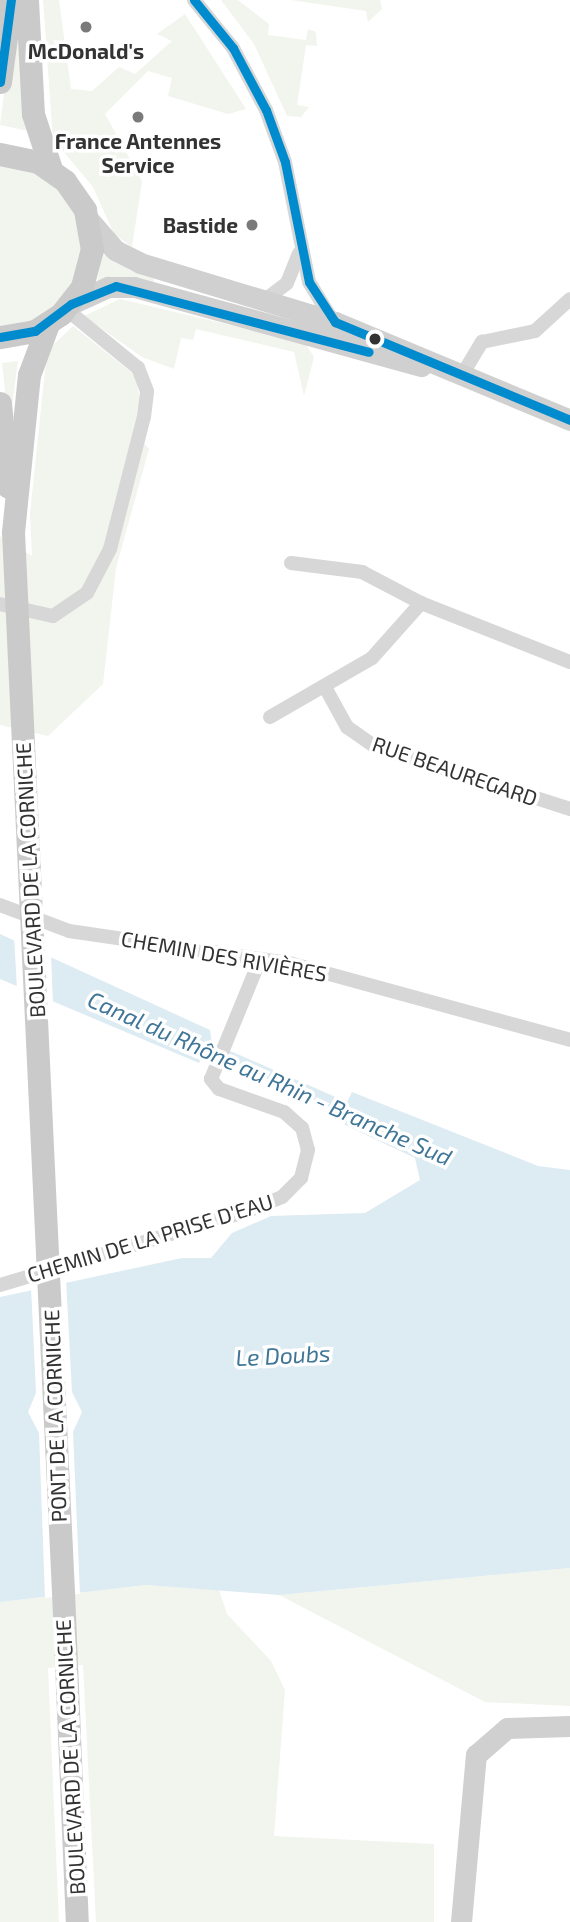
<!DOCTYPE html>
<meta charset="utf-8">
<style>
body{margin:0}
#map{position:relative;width:570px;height:1922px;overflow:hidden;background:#fff;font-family:"Exo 2",sans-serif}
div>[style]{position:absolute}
.green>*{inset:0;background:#f1f5ed}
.water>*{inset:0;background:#ddebf3}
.pier>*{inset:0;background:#fff}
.street>*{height:14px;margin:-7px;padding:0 7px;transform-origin:7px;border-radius:7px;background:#d7d7d7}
.secondary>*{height:21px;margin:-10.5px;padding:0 10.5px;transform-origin:10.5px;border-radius:10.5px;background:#d0d0d0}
.primary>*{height:23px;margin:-11.5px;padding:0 11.5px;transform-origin:11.5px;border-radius:11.5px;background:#cacaca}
.primary-bridge>*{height:23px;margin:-11.5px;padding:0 11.5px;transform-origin:11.5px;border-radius:11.5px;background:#cacaca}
.bus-1>*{height:9px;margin:-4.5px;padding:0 4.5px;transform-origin:4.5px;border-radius:4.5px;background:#008bce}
.dots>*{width:19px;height:19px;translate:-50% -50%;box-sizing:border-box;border:4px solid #fff;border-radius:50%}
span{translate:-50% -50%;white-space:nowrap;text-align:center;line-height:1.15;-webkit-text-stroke:7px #fff;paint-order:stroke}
.poi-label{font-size:21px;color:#333;font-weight:700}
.right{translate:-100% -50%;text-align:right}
.street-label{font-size:21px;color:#333}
.water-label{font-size:23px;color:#3f7597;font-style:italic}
</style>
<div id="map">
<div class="green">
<i style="clip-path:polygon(16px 0,29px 131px,0 125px)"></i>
<i style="clip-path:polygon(43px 0,59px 0,71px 89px,92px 91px,119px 67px,135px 74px,172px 41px,157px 34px,185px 14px,246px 109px,228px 114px,168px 96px,172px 78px,148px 71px,105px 114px,142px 181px,132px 247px,114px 234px,93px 187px,53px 139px)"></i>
<i style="clip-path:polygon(221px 0,238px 0,269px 24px,268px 35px,306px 40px,308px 29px,316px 32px,317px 46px,306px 45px,297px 105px,309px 107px,301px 117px,287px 116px,254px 44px)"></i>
<i style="clip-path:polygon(291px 0,380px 0,382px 9px,368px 22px,366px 11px)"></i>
<i style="clip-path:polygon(0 162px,36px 170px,71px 202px,83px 235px,80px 271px,62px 301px,33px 322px,0 328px)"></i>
<i style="clip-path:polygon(103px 250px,156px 272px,152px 287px,97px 282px)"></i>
<i style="clip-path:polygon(120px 299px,305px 343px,314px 357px,304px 396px,294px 352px,196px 329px,193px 340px,181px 338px,174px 369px,142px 357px,84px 316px)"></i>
<i style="clip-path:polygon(73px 326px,136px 376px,141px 406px,135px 432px,149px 449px,116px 568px,103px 684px,48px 736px,0 725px,0 536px,32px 556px,30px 514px,47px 351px)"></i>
<i style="clip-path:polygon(18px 361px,11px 413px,9px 427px,2px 363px)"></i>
<i style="clip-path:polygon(570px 1568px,570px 1706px,485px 1702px,279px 1595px)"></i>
<i style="clip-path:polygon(146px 1585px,219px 1590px,227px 1614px,271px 1661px,285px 1690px,274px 1836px,434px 1844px,434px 1922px,96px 1922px,83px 1665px,48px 1668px,59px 1922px,0 1922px,0 1602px)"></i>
</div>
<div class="water">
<i style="clip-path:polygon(0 934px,210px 1030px,212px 1043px,347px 1102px,352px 1092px,538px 1166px,570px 1170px,570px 1568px,279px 1595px,146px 1585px,0 1602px,0 1297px,182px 1258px,211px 1258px,232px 1233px,271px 1216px,365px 1213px,420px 1180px,415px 1158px,343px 1124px,343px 1113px,205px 1051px,199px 1063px,0 979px)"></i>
</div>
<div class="pier">
<i style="clip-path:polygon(14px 936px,51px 952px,53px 1005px,17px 990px)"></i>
<i style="clip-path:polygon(66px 1279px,72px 1392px,82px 1412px,73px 1432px,80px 1594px,45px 1598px,39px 1433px,28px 1412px,36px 1393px,31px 1287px)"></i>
</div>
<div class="street">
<i style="left:194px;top:0;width:62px;rotate:50.9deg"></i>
<i style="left:233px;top:48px;width:70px;rotate:62deg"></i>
<i style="left:266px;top:110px;width:55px;rotate:69.9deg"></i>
<i style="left:285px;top:162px;width:122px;rotate:78.7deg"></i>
<i style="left:309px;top:282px;width:48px;rotate:58.6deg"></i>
<i style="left:266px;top:299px;width:26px;rotate:-37deg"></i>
<i style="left:287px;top:283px;width:32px;rotate:-68deg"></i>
<i style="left:462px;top:375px;width:39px;rotate:-59deg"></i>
<i style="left:482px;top:342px;width:54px;rotate:-11.7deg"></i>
<i style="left:535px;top:331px;width:47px;rotate:-42.4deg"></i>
<i style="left:291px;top:563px;width:72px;rotate:7.2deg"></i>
<i style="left:362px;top:572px;width:67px;rotate:27.7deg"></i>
<i style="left:0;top:604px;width:54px;rotate:12.8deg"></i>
<i style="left:53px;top:616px;width:41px;rotate:-34.1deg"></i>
<i style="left:87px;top:593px;width:50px;rotate:-62.4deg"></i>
<i style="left:110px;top:549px;width:136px;rotate:-75.6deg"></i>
<i style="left:144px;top:417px;width:26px;rotate:-83deg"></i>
<i style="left:147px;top:391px;width:25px;rotate:-111deg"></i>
<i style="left:138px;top:368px;width:93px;rotate:-140.7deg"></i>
<i style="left:325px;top:687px;width:46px;rotate:61.2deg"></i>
<i style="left:347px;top:727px;width:33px;rotate:35deg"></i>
<i style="left:374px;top:746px;width:206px;rotate:17.8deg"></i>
<i style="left:270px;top:717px;width:118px;rotate:-30deg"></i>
<i style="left:372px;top:658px;width:74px;rotate:-48.3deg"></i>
<i style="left:421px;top:603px;width:160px;rotate:21.6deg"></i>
<i style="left:0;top:905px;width:74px;rotate:20.6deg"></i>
<i style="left:69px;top:931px;width:222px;rotate:8.3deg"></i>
<i style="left:289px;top:963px;width:291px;rotate:15.3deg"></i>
<i style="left:0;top:1285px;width:256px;rotate:-16.6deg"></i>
<i style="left:245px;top:1212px;width:40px;rotate:-22deg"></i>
<i style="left:282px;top:1197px;width:27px;rotate:-45deg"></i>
<i style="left:301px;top:1178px;width:29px;rotate:-76deg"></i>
<i style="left:308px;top:1150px;width:23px;rotate:-105deg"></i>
<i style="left:302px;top:1128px;width:24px;rotate:-138deg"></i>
<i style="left:284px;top:1112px;width:69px;rotate:-160.5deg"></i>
<i style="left:219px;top:1089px;width:13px;rotate:-129deg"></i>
<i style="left:211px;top:1079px;width:126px;rotate:-67.7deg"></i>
</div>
<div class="secondary">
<i style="left:88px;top:219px;width:41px;rotate:48.9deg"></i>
<i style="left:115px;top:250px;width:28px;rotate:27deg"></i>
<i style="left:140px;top:263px;width:204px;rotate:16.8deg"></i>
<i style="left:335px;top:322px;width:255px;rotate:22.6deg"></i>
<i style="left:71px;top:304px;width:41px;rotate:-24.7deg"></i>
<i style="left:108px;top:287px;width:26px"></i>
<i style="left:134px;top:287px;width:298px;rotate:15.4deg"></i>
<i style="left:461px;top:1922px;width:168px;rotate:-84.9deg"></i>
<i style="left:476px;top:1755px;width:41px;rotate:-41.1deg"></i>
<i style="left:507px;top:1728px;width:63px;rotate:-1.8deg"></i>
</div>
<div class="primary">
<i style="left:27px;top:0;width:114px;rotate:87deg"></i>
<i style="left:33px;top:114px;width:58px;rotate:71.9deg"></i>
<i style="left:0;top:82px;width:83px;rotate:-82.4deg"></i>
<i style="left:0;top:154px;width:39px;rotate:12deg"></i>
<i style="left:38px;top:162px;width:33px;rotate:35deg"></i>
<i style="left:65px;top:181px;width:35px;rotate:55deg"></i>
<i style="left:85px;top:210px;width:40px;rotate:80deg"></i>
<i style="left:92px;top:249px;width:39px;rotate:105deg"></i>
<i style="left:82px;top:287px;width:34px;rotate:128deg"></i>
<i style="left:61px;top:314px;width:31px;rotate:147deg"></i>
<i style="left:35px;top:331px;width:36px;rotate:170deg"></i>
<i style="left:0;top:403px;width:84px;rotate:84.6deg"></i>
<i style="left:13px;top:532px;width:158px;rotate:-84.2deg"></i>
<i style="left:29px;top:375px;width:54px;rotate:-69.6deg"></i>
<i style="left:63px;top:1592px;width:330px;rotate:87.6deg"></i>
</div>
<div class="primary-bridge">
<i style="left:13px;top:532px;width:1061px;rotate:87.3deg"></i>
</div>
<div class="bus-1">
<i style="left:194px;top:0;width:62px;rotate:50.9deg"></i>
<i style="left:233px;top:48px;width:70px;rotate:62deg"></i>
<i style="left:266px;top:110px;width:55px;rotate:69.9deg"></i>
<i style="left:285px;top:162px;width:122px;rotate:78.7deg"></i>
<i style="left:309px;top:282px;width:48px;rotate:57deg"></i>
<i style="left:335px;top:322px;width:255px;rotate:22.6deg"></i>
<i style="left:0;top:82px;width:83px;rotate:-82.4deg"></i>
<i style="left:0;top:337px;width:36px;rotate:-10deg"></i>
<i style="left:35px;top:331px;width:45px;rotate:-36.9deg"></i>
<i style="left:71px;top:304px;width:48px;rotate:-21.8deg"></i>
<i style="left:116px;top:286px;width:261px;rotate:14.6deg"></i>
</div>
<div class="dots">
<i style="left:86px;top:27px;background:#7a7a7a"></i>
<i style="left:138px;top:117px;background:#7a7a7a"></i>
<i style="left:252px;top:225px;background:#7a7a7a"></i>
<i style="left:375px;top:339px;background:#333"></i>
</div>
<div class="poi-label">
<span style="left:86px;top:51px">McDonald's</span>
<span style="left:138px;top:153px">France Antennes<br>Service</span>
<span class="right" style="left:238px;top:225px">Bastide</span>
</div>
<div class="street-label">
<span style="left:455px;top:771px;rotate:19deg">RUE BEAUREGARD</span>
<span style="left:30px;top:880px;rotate:-93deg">BOULEVARD DE LA CORNICHE</span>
<span style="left:224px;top:956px;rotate:10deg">CHEMIN DES RIVIÈRES</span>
<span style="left:150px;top:1238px;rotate:-17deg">CHEMIN DE LA PRISE D'EAU</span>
<span style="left:55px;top:1416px;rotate:-92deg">PONT DE LA CORNICHE</span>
<span style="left:70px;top:1757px;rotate:-93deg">BOULEVARD DE LA CORNICHE</span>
</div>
<div class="water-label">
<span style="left:270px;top:1078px;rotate:24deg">Canal du Rhône au Rhin - Branche Sud</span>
<span style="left:283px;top:1355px;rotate:-3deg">Le Doubs</span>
</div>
</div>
